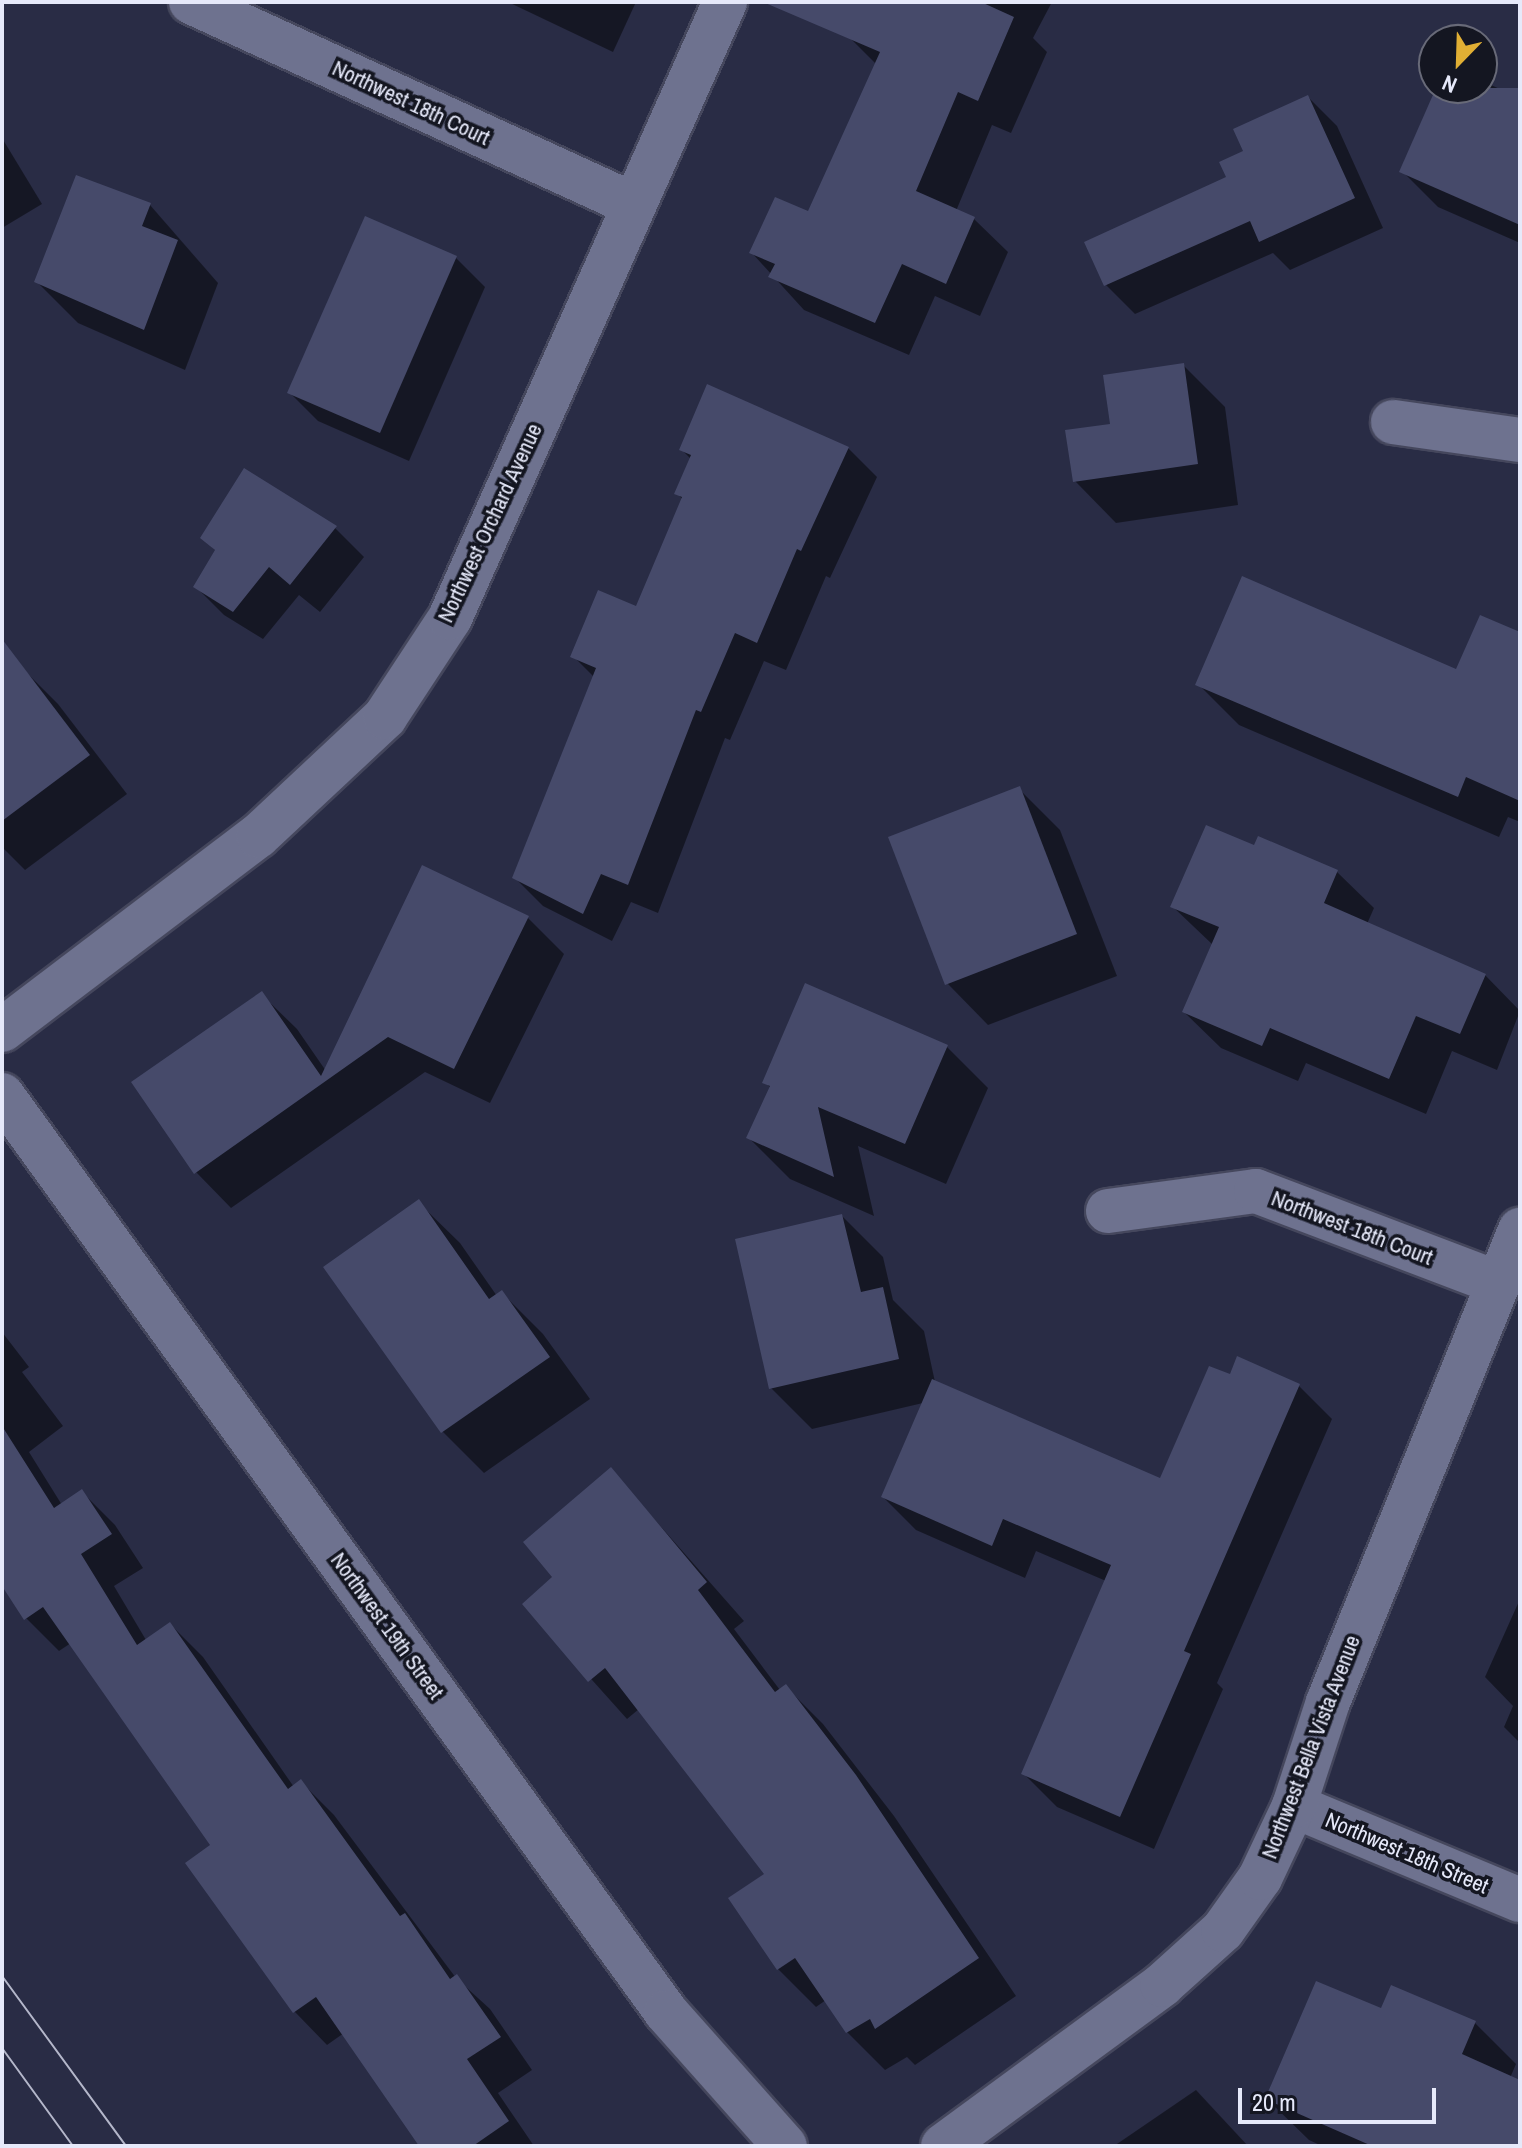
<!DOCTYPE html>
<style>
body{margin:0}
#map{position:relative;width:1522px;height:2148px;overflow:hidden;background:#292c45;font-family:"Archivo Narrow",sans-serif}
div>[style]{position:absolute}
.shadow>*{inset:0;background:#0007}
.building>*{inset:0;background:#464a6a}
.roads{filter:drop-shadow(2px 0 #45475d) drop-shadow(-2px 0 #45475d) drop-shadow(0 2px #45475d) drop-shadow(0 -2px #45475d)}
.minor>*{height:44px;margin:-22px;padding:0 22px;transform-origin:22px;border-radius:22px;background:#6e728f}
.tram>*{height:2px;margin:-1px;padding:0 1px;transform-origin:1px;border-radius:1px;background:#b4b7ca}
span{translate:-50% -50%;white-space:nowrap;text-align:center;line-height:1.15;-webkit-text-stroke:7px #141621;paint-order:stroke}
.street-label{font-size:22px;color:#e6e9fa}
.frame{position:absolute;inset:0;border:4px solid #e6e9fa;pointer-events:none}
.north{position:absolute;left:1418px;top:24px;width:80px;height:80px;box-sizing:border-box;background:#141621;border:2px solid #686a78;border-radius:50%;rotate:203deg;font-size:22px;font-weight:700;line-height:32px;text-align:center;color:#e6e9fa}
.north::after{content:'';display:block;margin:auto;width:28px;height:36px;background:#e1af34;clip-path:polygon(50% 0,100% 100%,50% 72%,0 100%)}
.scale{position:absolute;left:1238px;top:2088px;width:198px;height:36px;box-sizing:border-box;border:4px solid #e6e9fa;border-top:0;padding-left:10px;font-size:24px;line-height:28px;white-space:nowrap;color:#e6e9fa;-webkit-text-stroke:6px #141621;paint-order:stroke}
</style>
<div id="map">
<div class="shadow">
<i style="clip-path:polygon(508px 2px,636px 2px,613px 52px)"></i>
<i style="clip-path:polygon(864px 2px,1052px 2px,1033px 38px,1047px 52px,1011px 133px,992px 125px,956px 211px,974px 219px,1008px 252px,980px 316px,935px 296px,909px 355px,804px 310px,752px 253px,810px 214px,877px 65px,849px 37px)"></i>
<i style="clip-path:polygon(1482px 81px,1520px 98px,1520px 243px,1438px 207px,1402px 171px,1438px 88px,1482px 88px)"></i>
<i style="clip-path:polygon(1308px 97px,1337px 126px,1383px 228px,1290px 270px,1273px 253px,1135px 314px,1106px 285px,1229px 178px,1246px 152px)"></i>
<i style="clip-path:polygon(2px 138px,42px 204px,2px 228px)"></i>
<i style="clip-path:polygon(150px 205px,218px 283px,185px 370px,78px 323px,37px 282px)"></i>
<i style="clip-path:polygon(456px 258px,485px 287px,409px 461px,318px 421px,289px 392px)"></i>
<i style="clip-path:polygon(1183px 365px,1225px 407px,1238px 505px,1116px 523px,1075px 481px,1113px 426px)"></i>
<i style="clip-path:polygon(848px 448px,877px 477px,830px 578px,826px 576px,786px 670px,764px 661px,730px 740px,725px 738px,658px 913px,631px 902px,612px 941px,543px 906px,514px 877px,594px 677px,573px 656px,637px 608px,683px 500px,677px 493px,691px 459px,681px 449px)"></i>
<i style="clip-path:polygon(335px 528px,364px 557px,320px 612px,299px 595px,263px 639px,224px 615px,195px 586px,217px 552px,203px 538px)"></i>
<i style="clip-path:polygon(1520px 634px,1520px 822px,1508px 817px,1499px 837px,1239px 725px,1198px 684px,1457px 671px)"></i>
<i style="clip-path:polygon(20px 666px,58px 704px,127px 794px,25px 870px,2px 847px,2px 668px)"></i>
<i style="clip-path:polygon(1019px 789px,1060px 830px,1117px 976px,988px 1025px,947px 983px)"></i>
<i style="clip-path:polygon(1255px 848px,1337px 872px,1374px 908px,1367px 924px,1485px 975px,1520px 1011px,1497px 1070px,1452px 1051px,1426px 1114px,1306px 1063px,1298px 1081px,1221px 1048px,1184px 1012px,1213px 945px,1172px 906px)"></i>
<i style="clip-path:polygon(423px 868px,528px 918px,564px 954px,490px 1103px,425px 1072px,231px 1208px,196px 1172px,261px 994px,297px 1029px,326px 1071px)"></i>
<i style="clip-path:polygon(947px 1047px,988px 1088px,946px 1184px,858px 1146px,874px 1216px,790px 1179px,749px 1138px,771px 1088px,765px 1082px)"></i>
<i style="clip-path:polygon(418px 1202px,460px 1243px,497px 1296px,501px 1292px,543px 1334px,590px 1399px,484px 1473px,443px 1432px,326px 1267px)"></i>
<i style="clip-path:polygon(842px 1216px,883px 1257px,893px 1300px,924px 1331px,935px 1382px,1161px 1480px,1231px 1377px,1299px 1386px,1332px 1419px,1217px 1683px,1223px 1689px,1154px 1849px,1057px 1807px,1024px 1774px,1106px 1581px,1036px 1551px,1025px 1578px,916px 1530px,883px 1497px,923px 1403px,812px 1429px,771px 1388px)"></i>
<i style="clip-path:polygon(2px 1332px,29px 1367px,22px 1372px,63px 1426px,29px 1452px,62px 1505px,82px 1492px,115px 1525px,143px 1568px,114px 1586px,146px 1640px,170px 1624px,203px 1657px,294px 1787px,301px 1782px,334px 1815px,456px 1978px,490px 2009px,532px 2070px,498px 2093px,534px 2146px,422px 2146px,344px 2033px,327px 2045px,295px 2012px,188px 1863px,213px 1845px,71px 1643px,59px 1651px,26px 1618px,2px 1582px)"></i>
<i style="clip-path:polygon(611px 1470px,744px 1621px,734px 1629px,780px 1690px,785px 1686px,823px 1724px,894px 1816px,1016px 1996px,915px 2065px,907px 2057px,885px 2070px,847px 2032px,826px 2000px,816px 2007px,778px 1969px,767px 1874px,639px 1709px,627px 1719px,524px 1604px,555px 1578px)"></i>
<i style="clip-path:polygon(1520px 1599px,1520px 1743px,1504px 1727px,1513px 1706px,1485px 1677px)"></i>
<i style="clip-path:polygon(1382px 2011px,1475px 2023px,1516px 2064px,1510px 2078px,1520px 2082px,1520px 2146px,1322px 2146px,1309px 2140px,1267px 2099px)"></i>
<i style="clip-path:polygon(1196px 2090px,1248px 2146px,1114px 2146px)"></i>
</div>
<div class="building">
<i style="clip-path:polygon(763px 2px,981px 2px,1014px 17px,978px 101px,958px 92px,916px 191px,975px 217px,946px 284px,902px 264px,875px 323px,768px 277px,775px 264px,749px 253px,775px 197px,808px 211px,880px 52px)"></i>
<i style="clip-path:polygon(1436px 88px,1520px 88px,1520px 225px,1399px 172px)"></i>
<i style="clip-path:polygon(1308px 95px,1355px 198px,1259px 242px,1250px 221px,1104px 286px,1084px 242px,1226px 177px,1219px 162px,1243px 151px,1233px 129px)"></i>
<i style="clip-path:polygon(76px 175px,151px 203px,142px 226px,178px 240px,144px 330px,34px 282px)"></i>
<i style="clip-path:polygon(365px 216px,457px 256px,380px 433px,287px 393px)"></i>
<i style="clip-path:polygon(1184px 363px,1198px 464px,1073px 482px,1065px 430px,1110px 424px,1103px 375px)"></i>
<i style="clip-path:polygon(707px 384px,849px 447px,801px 551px,797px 549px,757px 643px,735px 633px,701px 712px,696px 710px,628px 885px,601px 874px,583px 914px,512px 878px,596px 668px,570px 657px,598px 590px,636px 606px,682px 497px,674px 494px,691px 455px,679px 450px)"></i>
<i style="clip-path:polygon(244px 468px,337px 526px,290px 585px,269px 567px,233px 612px,193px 587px,215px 550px,200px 538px)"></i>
<i style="clip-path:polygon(1242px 576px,1456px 669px,1480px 615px,1520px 632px,1520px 801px,1466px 777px,1458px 797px,1195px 685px)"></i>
<i style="clip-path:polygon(2px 639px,90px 755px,2px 821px)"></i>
<i style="clip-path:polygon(1020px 786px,1077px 934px,945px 985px,888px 837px)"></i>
<i style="clip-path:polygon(1206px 825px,1254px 845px,1258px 836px,1338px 870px,1324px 903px,1486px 974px,1460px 1034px,1416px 1016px,1389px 1079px,1270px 1028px,1262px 1046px,1182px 1012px,1219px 927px,1170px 907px)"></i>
<i style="clip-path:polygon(422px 865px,529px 916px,454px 1069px,388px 1037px,194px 1174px,131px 1082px,262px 991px,321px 1076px)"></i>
<i style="clip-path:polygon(805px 983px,948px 1045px,905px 1144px,818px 1107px,834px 1177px,746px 1138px,770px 1086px,762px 1083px)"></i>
<i style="clip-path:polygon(419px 1199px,489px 1299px,502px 1290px,550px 1357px,441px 1433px,323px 1267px)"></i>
<i style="clip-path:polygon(842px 1214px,861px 1292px,883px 1287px,899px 1359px,769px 1389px,735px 1239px)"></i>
<i style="clip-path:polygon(1237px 1356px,1300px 1384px,1184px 1651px,1191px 1654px,1120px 1817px,1021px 1774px,1111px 1565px,1003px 1519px,992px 1546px,881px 1497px,932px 1379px,1160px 1478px,1209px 1366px,1230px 1374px)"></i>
<i style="clip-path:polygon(2px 1426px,54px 1508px,82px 1489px,112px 1534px,81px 1554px,137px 1645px,170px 1622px,288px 1789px,301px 1779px,400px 1916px,405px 1913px,450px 1979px,457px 1974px,501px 2037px,467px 2059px,509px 2121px,473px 2146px,419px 2146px,316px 1997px,293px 2013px,185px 1863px,210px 1845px,43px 1607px,24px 1620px,2px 1586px)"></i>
<i style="clip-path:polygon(611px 1467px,707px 1582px,698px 1590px,775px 1692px,786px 1684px,856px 1775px,979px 1958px,875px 2029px,870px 2019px,846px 2033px,795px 1958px,777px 1970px,728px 1898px,764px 1874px,605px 1668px,588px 1682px,522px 1604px,552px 1577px,523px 1542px)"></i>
<i style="clip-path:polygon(1316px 1981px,1381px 2008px,1391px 1985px,1476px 2021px,1462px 2054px,1520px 2080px,1520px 2146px,1372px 2146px,1265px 2099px)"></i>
</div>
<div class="roads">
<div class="minor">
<i style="left:191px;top:2px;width:484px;rotate:24.6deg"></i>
<i style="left:1393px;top:422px;width:128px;rotate:8.1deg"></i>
<i style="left:2px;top:1030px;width:321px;rotate:-37.2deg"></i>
<i style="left:258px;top:836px;width:174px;rotate:-43.1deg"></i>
<i style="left:385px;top:717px;width:118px;rotate:-56.7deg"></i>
<i style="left:450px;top:618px;width:675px;rotate:-65.94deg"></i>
<i style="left:2px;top:1095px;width:1132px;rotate:54.09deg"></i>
<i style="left:666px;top:2012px;width:179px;rotate:48.4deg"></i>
<i style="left:1108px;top:1211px;width:149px;rotate:-7.7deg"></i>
<i style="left:1256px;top:1191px;width:259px;rotate:20.8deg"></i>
<i style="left:1294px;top:1806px;width:245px;rotate:22.6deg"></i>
<i style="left:943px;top:2146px;width:272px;rotate:-36.3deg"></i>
<i style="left:1162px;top:1985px;width:82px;rotate:-42deg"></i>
<i style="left:1223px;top:1930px;width:64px;rotate:-54.6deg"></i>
<i style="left:1260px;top:1878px;width:80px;rotate:-64.7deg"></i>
<i style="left:1294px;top:1806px;width:109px;rotate:-71.9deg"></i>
<i style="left:1328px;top:1702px;width:510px;rotate:-67.86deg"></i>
</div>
</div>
<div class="tram">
<i style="left:2px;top:1976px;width:210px;rotate:53.9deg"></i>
<i style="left:2px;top:2048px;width:121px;rotate:54.1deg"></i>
</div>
<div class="street-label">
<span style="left:411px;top:103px;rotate:25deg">Northwest 18th Court</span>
<span style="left:490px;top:523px;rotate:-65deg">Northwest Orchard Avenue</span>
<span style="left:1352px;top:1228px;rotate:21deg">Northwest 18th Court</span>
<span style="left:387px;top:1626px;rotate:54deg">Northwest 19th Street</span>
<span style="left:1311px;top:1747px;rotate:-69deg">Northwest Bella Vista Avenue</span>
<span style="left:1407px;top:1853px;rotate:23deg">Northwest 18th Street</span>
</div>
<div class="frame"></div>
<div class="north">N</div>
<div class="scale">20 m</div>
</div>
